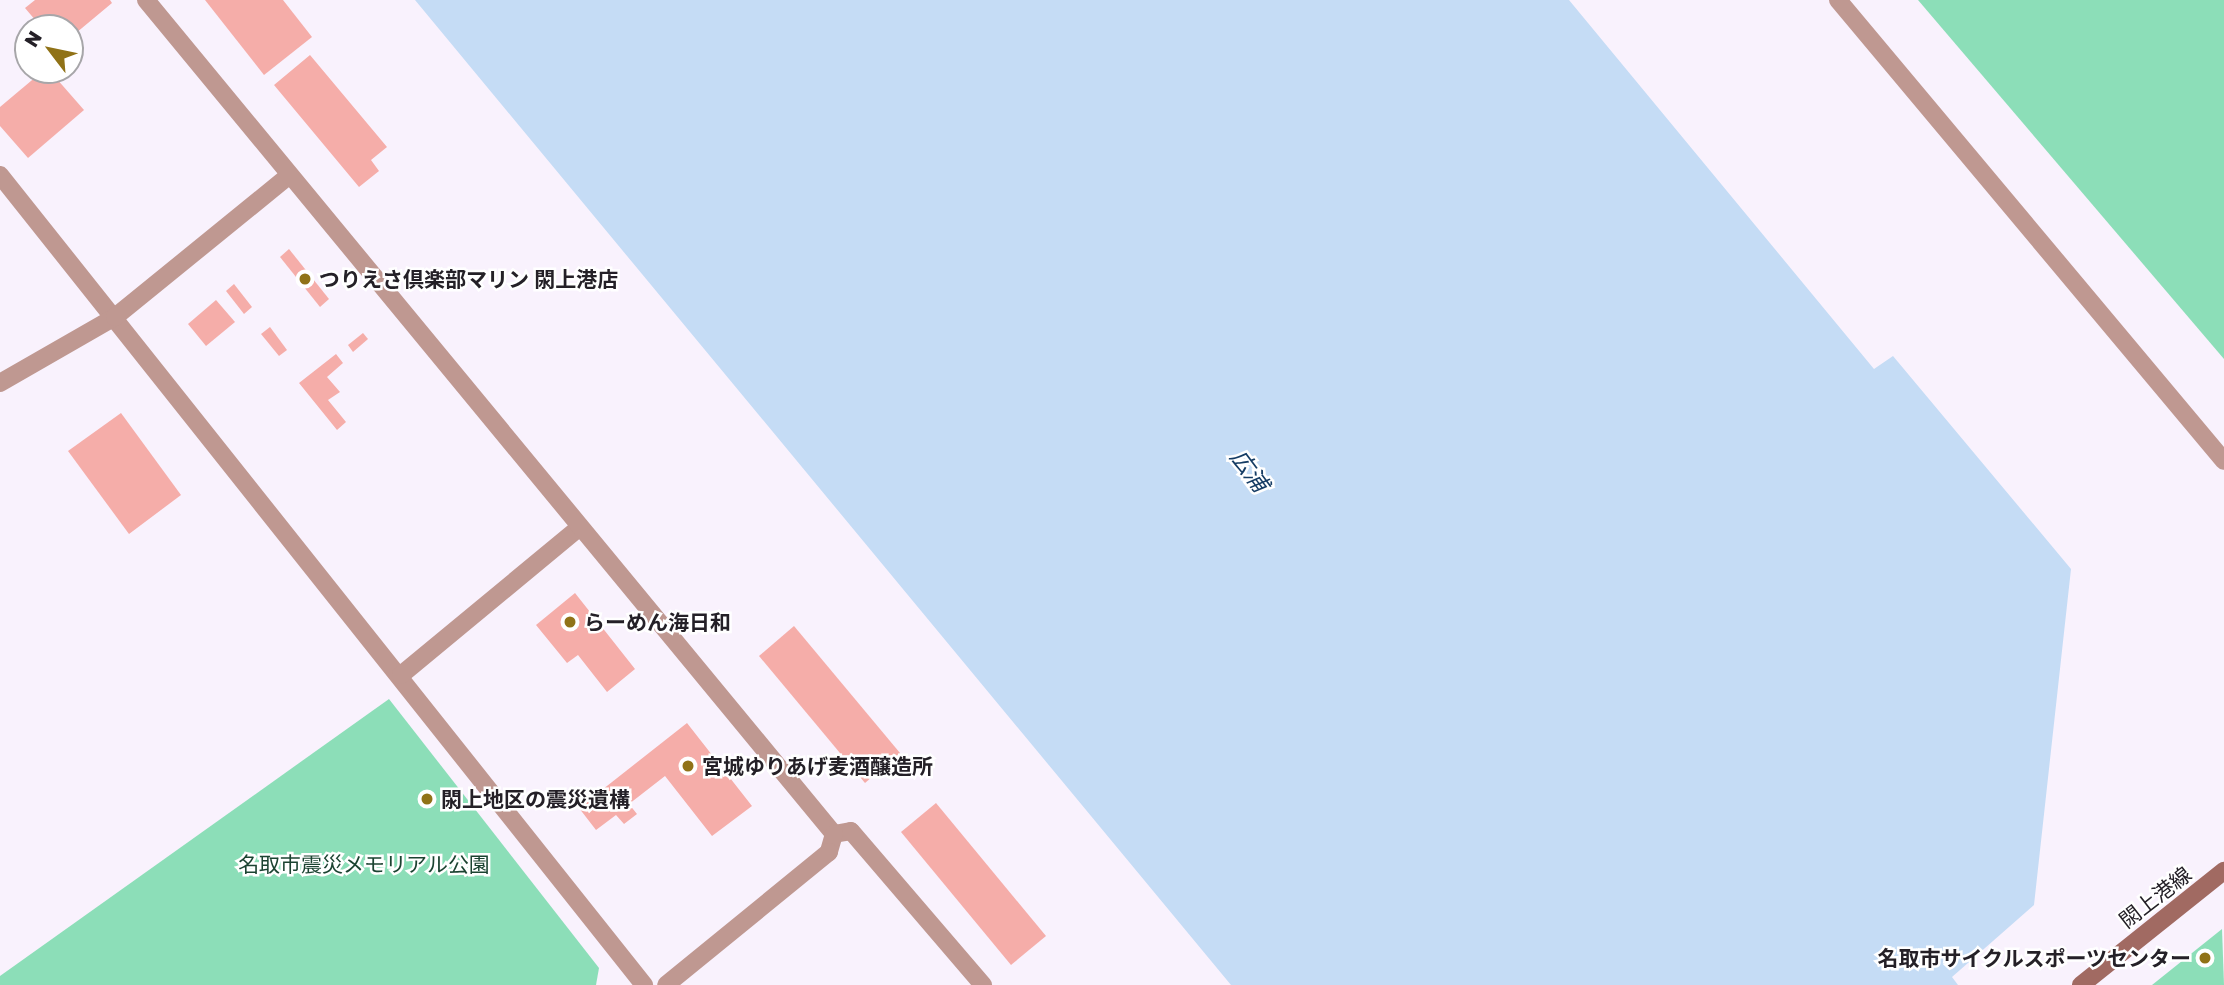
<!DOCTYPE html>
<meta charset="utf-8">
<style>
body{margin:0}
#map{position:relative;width:2224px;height:985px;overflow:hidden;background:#f9f2fd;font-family:"Golos Text","Noto Sans JP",sans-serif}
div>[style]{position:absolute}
.green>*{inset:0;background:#8cdeb8}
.water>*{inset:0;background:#c5dcf5}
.building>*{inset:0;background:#f5ada9}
.minor>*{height:18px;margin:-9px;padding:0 9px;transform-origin:9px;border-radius:9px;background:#bf9891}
.tertiary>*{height:18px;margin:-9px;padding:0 9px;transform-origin:9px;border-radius:9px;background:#bf9891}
.secondary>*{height:18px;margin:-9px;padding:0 9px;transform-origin:9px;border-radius:9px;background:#a16a62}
.dots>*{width:19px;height:19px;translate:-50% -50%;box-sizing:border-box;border:4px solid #fff;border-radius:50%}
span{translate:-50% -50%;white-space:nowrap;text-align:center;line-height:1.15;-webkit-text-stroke:5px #fff;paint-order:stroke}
.poi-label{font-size:21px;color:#242027;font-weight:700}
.left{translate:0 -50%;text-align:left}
.right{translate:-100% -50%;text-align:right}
.park-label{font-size:21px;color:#1b4331}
.street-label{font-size:21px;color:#242027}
.water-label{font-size:23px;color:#153c64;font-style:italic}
.north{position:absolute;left:14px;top:14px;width:70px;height:70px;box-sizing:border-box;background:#fff;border:2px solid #a7a6a9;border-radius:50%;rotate:302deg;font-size:19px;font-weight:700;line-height:28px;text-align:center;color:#242027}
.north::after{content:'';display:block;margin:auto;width:24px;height:32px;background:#907217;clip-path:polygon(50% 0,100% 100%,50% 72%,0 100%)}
</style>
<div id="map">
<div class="green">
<i style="clip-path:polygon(1918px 0,2224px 0,2224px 359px)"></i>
<i style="clip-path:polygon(389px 699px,599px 968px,596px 985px,0 985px,0 976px)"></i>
<i style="clip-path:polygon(2222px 929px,2224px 985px,2152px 985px)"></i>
</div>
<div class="water">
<i style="clip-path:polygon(415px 0,1569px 0,1874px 369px,1893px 356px,2071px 569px,2034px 905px,1952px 977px,1958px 985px,1231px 985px)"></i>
</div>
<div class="building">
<i style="clip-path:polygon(35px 0,110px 0,112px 3px,70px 38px,70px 28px,42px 28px,25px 8px)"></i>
<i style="clip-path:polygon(205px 0,283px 0,312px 37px,264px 75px)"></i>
<i style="clip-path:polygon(310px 55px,387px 147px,371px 160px,379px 171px,359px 187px,274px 85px)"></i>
<i style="clip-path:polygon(44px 70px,49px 70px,84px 110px,28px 158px,0 126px,0 107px)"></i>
<i style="clip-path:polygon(289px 249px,329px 299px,320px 307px,280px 257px)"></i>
<i style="clip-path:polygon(234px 284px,252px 307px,244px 314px,226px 291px)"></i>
<i style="clip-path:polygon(216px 300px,235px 322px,206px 346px,188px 324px)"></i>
<i style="clip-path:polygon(270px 327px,287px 350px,279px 356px,261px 334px)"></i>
<i style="clip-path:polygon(363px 333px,368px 339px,353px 352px,348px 345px)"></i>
<i style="clip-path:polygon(336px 354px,343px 363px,327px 377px,340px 392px,328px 400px,346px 422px,337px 430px,299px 383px)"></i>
<i style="clip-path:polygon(121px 413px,181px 495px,129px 534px,68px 451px)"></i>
<i style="clip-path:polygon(575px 593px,635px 669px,607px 692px,578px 655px,567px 663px,536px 625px)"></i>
<i style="clip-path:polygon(794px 626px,900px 753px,865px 783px,759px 656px)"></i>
<i style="clip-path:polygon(687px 723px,752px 806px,712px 836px,665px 776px,629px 804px,637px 814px,624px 824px,616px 815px,596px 830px,579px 808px)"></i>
<i style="clip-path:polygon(936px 803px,1046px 936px,1011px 965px,901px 832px)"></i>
</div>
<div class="minor">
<i style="left:0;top:175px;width:1035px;rotate:51.51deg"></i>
<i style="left:0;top:383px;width:133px;rotate:-29.9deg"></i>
<i style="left:115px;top:317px;width:225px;rotate:-39.1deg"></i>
<i style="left:401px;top:675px;width:232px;rotate:-39.6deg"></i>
<i style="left:834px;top:834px;width:17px;rotate:-10deg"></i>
<i style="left:851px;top:831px;width:203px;rotate:49.4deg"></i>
</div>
<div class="tertiary">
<i style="left:146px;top:0;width:1081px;rotate:50.48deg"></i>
<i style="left:834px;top:834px;width:19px;rotate:106deg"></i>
<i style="left:829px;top:852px;width:210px;rotate:140.8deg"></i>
<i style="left:1838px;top:0;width:601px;rotate:50.06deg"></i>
</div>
<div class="secondary">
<i style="left:2081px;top:985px;width:183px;rotate:-38.6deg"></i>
</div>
<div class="dots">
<i style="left:305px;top:279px;background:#907217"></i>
<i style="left:570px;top:622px;background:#907217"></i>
<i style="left:688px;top:766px;background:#907217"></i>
<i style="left:427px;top:799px;background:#907217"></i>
<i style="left:2205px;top:958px;background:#907217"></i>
</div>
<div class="poi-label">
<span class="left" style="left:319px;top:279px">つりえさ倶楽部マリン 閖上港店</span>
<span class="left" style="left:584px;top:622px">らーめん海日和</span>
<span class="left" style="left:702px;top:766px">宮城ゆりあげ麦酒醸造所</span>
<span class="left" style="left:441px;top:799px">閖上地区の震災遺構</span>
<span class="right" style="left:2191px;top:958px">名取市サイクルスポーツセンター</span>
</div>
<div class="park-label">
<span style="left:364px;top:864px">名取市震災メモリアル公園</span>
</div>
<div class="street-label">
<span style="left:2155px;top:897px;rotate:-38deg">閖上港線</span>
</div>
<div class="water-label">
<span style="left:1250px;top:470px;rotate:53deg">広浦</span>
</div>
<div class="north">N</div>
</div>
